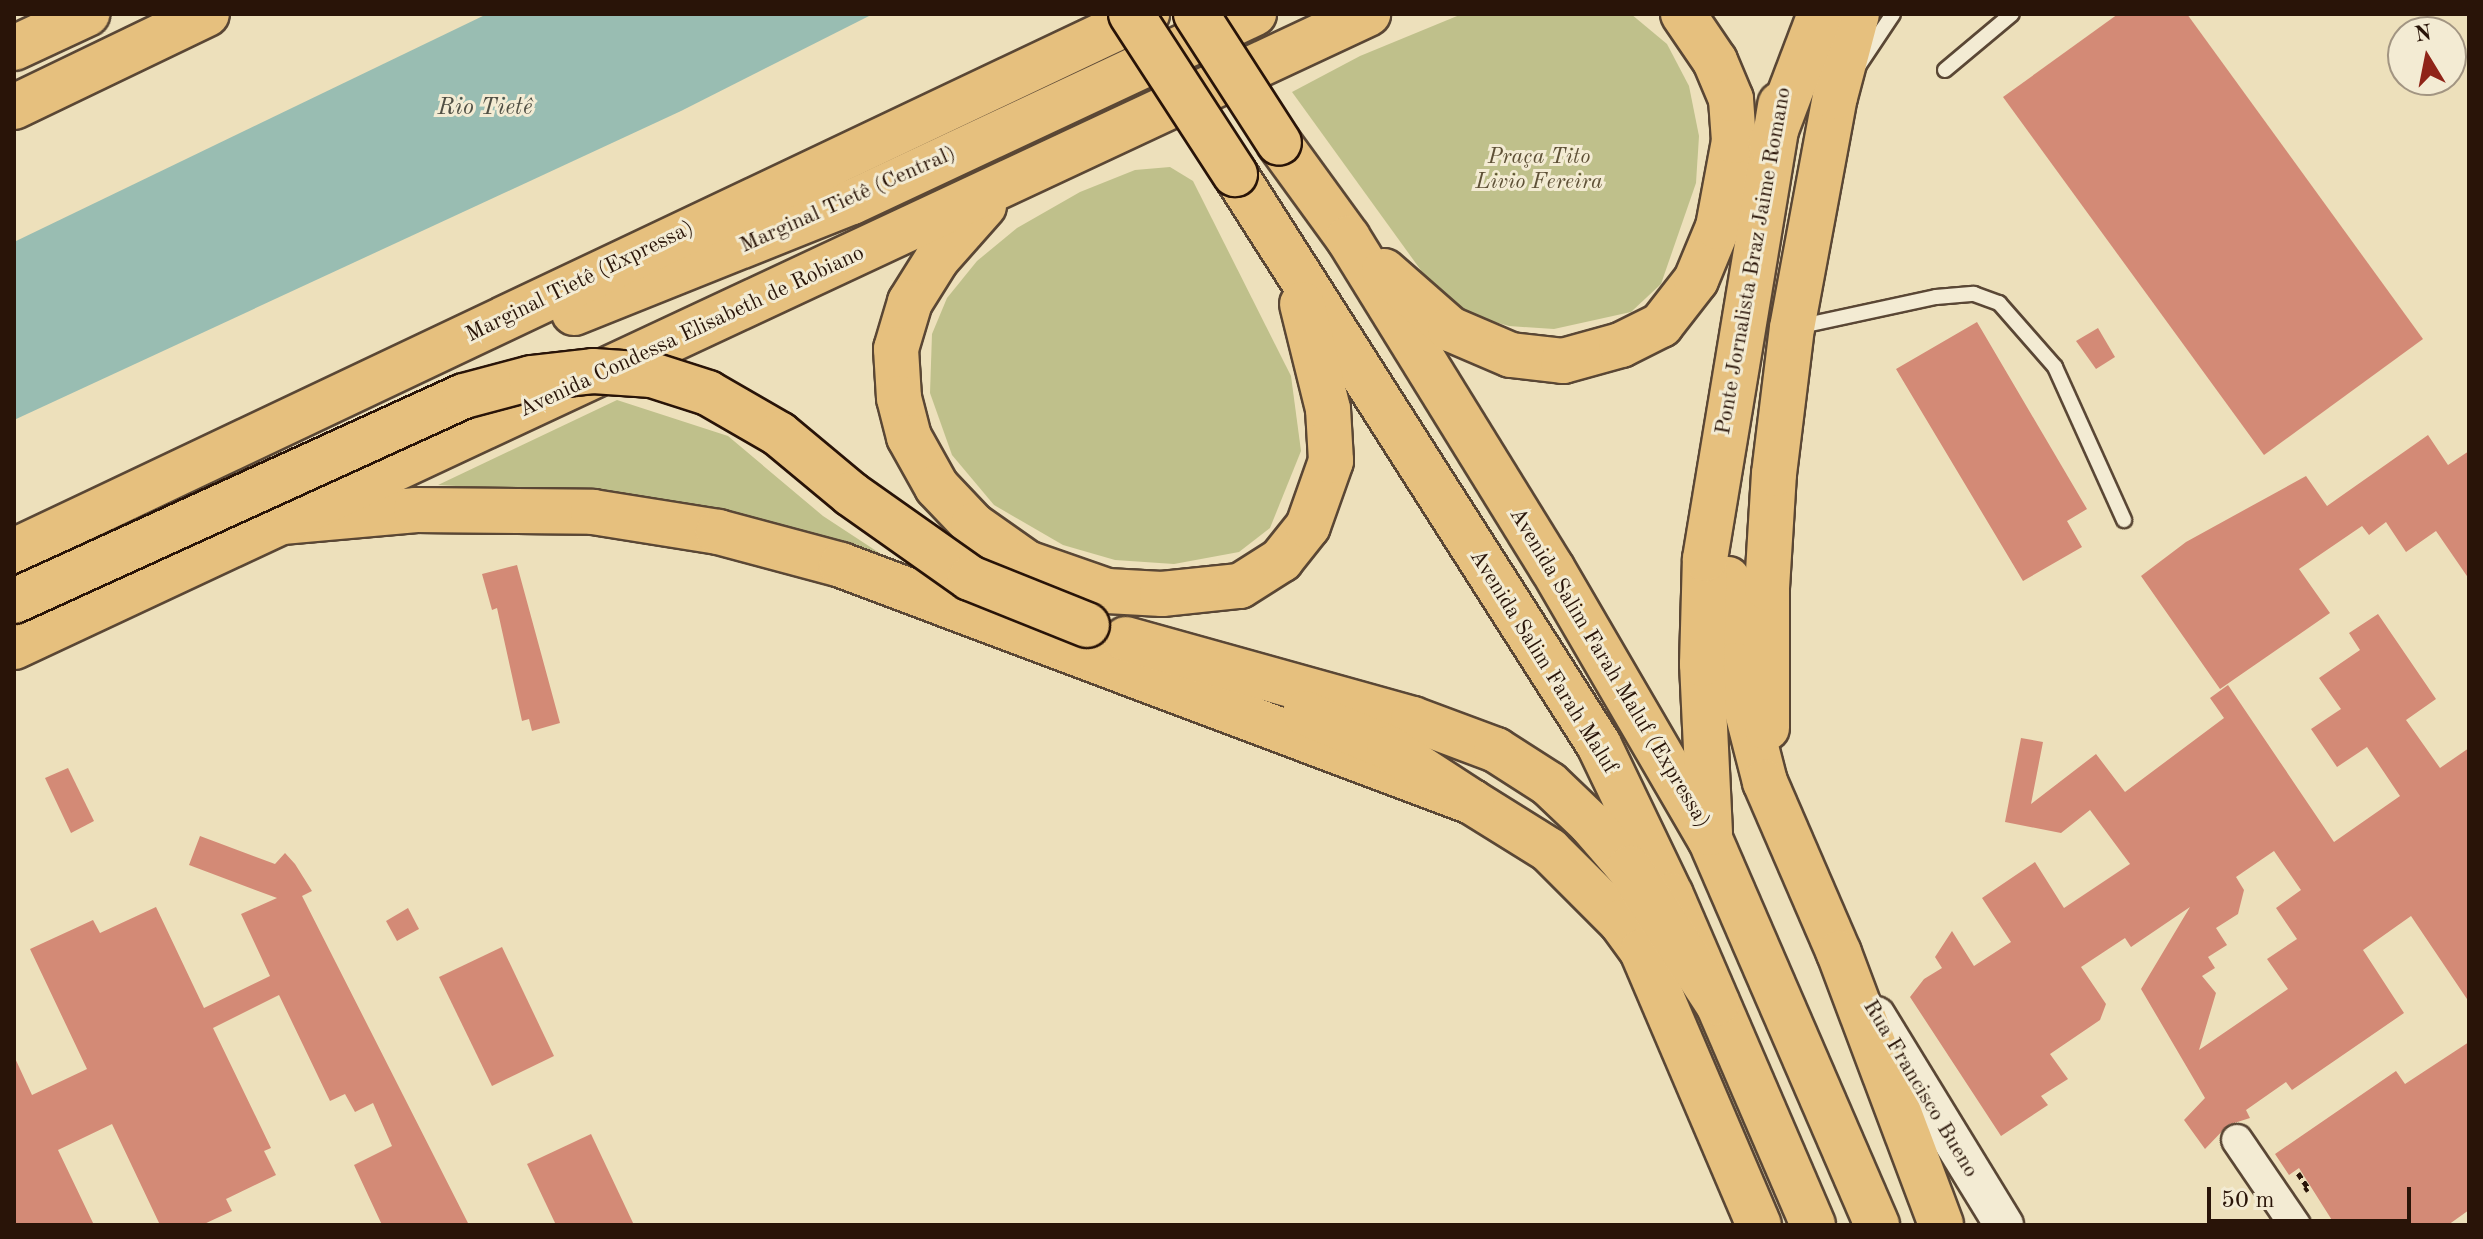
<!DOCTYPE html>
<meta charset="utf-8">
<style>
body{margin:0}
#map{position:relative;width:2483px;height:1239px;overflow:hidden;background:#ede0bb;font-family:"Old Standard TT",serif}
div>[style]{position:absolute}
.green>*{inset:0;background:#bfc08b}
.water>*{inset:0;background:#99bdb2}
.building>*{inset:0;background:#d38a76}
.path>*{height:5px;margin-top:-2.5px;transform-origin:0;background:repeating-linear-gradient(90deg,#291408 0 6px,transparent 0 10px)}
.roads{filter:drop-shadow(2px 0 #5a4735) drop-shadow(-2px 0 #5a4735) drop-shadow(0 2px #5a4735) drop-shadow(0 -2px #5a4735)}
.service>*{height:14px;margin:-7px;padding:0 7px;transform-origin:7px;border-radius:7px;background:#f3ebd3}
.minor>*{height:30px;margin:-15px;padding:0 15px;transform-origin:15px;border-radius:15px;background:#f3ebd3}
.tertiary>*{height:38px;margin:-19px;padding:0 19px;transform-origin:19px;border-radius:19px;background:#f3ebd3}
.trunk>*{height:44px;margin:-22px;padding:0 22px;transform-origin:22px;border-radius:22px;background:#e6c07e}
.motorway>*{height:44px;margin:-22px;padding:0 22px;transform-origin:22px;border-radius:22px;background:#e6c07e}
.bridges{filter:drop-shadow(2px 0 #291408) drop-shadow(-2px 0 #291408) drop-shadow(0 2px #291408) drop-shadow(0 -2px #291408)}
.trunk-bridge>*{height:44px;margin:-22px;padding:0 22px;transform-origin:22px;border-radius:22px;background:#e6c07e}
.motorway-bridge>*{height:44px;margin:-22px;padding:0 22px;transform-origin:22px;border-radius:22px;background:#e6c07e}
span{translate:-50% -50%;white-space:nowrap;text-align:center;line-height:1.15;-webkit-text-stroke:6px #f3ebd3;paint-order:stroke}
.park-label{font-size:22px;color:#5e5036;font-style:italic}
.street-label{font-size:22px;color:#291408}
.water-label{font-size:24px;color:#504f44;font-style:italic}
.frame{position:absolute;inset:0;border:16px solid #291408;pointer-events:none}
.north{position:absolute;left:2387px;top:16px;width:80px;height:80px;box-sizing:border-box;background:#f3ebd3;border:2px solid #a29582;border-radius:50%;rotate:350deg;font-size:22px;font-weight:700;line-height:32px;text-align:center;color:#291408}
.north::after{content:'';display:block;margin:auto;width:28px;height:36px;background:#8f2418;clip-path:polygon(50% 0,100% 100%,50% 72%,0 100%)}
.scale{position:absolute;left:2207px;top:1187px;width:204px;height:36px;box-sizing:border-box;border:4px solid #291408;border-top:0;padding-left:10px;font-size:24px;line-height:28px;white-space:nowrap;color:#291408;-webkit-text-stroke:6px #f3ebd3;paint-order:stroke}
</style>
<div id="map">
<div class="green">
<i style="clip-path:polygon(1462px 14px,1631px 14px,1667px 44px,1689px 86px,1699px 136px,1696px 183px,1661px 284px,1631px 312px,1554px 329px,1509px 326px,1470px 315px,1433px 287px,1292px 92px,1360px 56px)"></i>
<i style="clip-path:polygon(1170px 167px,1193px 181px,1291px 376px,1301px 451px,1270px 528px,1239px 552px,1174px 564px,1115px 560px,1063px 545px,994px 505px,952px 455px,930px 393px,932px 334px,947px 298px,977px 261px,1017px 228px,1080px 192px,1135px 170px)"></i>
<i style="clip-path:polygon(617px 400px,728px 436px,823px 516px,916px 577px,512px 489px,438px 485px)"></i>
</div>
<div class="water">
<i style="clip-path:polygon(487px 14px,873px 14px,681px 111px,14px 420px,14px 242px)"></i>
</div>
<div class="building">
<i style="clip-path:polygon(2118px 14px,2187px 14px,2423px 339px,2264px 455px,2003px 97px)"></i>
<i style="clip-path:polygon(1977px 322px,2087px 509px,2067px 521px,2082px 547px,2023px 581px,1896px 369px)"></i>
<i style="clip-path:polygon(2098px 328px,2115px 357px,2096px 369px,2076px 341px)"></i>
<i style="clip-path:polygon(2428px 435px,2448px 465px,2469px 451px,2469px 579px,2436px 531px,2406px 552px,2386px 522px,2369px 535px,2362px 526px,2299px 569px,2330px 613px,2220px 689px,2141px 576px,2186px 542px,2306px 476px,2327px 506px)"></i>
<i style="clip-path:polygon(517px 565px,560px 723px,532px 731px,529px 719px,522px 721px,497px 608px,492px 610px,482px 574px)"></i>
<i style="clip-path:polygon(evenodd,2378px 614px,2436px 699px,2406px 720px,2440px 768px,2469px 748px,2469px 1002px,2411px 916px,2363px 950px,2404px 1013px,2292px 1090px,2286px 1082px,2246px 1110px,2250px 1118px,2228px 1125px,2205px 1149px,2184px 1120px,2205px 1098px,2141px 989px,2190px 907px,2131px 947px,2125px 938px,2081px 967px,2106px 1004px,2100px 1020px,2050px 1054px,2068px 1079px,2041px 1096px,2048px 1105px,2001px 1136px,1910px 997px,1924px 979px,1942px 968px,1935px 957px,1952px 931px,1974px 966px,2011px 942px,1982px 898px,2035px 862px,2064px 908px,2130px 864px,2090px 810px,2061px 833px,2005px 822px,2021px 738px,2043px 742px,2031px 804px,2096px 754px,2125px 792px,2224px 718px,2210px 698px,2228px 685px,2334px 842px,2400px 796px,2367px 747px,2337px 767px,2311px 729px,2341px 709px,2319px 678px,2360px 650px,2349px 633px,2378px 614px,2274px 851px,2301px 890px,2276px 908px,2297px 939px,2267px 959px,2288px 989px,2199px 1050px,2216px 993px,2202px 976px,2215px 968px,2208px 957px,2227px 945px,2216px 928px,2238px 914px,2244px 890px,2236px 877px,2274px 851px)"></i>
<i style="clip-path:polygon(68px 768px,94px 821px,71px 833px,45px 778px)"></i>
<i style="clip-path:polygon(200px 836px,275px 864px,285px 853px,295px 864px,312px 891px,302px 896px,469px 1225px,382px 1225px,354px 1165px,392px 1146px,373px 1103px,355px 1112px,345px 1094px,330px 1101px,279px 995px,213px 1028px,271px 1148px,264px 1151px,276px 1175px,226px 1199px,232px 1211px,202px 1225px,160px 1225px,112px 1124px,58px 1150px,94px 1225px,14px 1225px,14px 1056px,32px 1095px,87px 1069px,30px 949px,93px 920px,100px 933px,156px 907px,204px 1008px,270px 976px,241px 914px,277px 898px,189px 865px)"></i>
<i style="clip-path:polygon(408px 908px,419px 929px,397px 941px,386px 921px)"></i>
<i style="clip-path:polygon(502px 947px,554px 1056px,492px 1086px,439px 977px)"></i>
<i style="clip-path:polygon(2469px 1042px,2469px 1210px,2448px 1225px,2335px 1225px,2299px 1168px,2289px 1175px,2275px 1154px,2396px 1071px,2405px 1084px)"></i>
<i style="clip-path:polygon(591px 1134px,634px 1225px,556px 1225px,527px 1164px)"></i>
</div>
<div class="path">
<i style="left:2298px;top:1173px;width:18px;rotate:56deg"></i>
<i style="left:2308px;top:1188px;width:4px;rotate:146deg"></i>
</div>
<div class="roads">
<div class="service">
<i style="left:1859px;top:65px;width:61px;rotate:-56.3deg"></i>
<i style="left:1945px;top:70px;width:87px;rotate:-39.9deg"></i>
<i style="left:1797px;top:327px;width:142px;rotate:-12.2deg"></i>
<i style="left:1936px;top:297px;width:38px;rotate:-5deg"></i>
<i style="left:1974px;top:294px;width:27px;rotate:20deg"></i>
<i style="left:1999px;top:303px;width:85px;rotate:48.8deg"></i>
<i style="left:2055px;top:367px;width:168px;rotate:65.7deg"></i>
</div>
<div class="minor">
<i style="left:2237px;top:1140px;width:103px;rotate:55.7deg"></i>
</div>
<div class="tertiary">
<i style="left:1876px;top:1016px;width:245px;rotate:58.5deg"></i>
</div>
<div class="trunk">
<i style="left:14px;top:48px;width:81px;rotate:-25deg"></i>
<i style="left:1279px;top:143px;width:117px;rotate:54deg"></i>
<i style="left:1348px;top:238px;width:388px;rotate:58.3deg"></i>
<i style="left:1552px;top:568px;width:314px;rotate:59.8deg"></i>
<i style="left:1710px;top:839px;width:421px;rotate:66.6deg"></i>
<i style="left:1235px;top:174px;width:677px;rotate:57.48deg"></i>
<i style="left:1599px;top:745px;width:166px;rotate:64.4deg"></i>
<i style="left:1671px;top:895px;width:359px;rotate:66.7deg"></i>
<i style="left:984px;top:206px;width:71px;rotate:131.6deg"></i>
<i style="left:937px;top:259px;width:51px;rotate:122.1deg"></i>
<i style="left:910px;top:302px;width:49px;rotate:106.6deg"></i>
<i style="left:896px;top:349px;width:49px;rotate:86.5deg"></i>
<i style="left:899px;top:398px;width:40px;rotate:75.6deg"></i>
<i style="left:909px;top:437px;width:57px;rotate:60.8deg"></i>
<i style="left:937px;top:487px;width:52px;rotate:46.5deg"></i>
<i style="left:973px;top:525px;width:66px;rotate:35.1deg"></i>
<i style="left:1027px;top:563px;width:85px;rotate:19.3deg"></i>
<i style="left:1107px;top:591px;width:55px;rotate:3.1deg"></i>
<i style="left:1162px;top:594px;width:78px;rotate:-5.9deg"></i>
<i style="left:1240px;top:586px;width:49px;rotate:-32.4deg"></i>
<i style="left:1281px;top:560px;width:43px;rotate:-51.5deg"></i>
<i style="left:1308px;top:526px;width:69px;rotate:-70.5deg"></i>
<i style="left:1331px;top:461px;width:52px;rotate:-93.3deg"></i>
<i style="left:1328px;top:409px;width:108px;rotate:-103.9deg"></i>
<i style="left:1384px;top:271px;width:88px;rotate:41.3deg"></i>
<i style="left:1450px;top:329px;width:66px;rotate:23.1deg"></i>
<i style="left:1511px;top:355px;width:52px;rotate:6.6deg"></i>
<i style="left:1563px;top:361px;width:60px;rotate:-15.4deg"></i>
<i style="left:1621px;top:345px;width:45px;rotate:-26.6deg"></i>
<i style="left:1661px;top:325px;width:57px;rotate:-52.1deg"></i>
<i style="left:1696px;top:280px;width:57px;rotate:-67.5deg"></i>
<i style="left:1718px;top:227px;width:87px;rotate:-79.5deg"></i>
<i style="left:1734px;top:141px;width:42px;rotate:-94.1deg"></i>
<i style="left:1731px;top:99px;width:41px;rotate:-112.8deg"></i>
<i style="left:1715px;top:61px;width:57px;rotate:-124.2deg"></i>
<i style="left:282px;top:522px;width:135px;rotate:-5.1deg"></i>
<i style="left:416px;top:510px;width:177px;rotate:0.6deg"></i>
<i style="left:593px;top:512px;width:127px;rotate:9.1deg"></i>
<i style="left:718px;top:532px;width:127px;rotate:15deg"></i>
<i style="left:841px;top:565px;width:674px;rotate:20.59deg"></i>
<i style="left:1472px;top:802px;width:91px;rotate:31.9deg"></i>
<i style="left:1549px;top:850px;width:102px;rotate:45deg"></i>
<i style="left:1621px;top:922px;width:36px;rotate:54deg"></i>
<i style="left:1642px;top:951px;width:298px;rotate:66.9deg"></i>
<i style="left:1728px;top:579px;width:86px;rotate:85.3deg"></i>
<i style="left:1735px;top:665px;width:121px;rotate:75.6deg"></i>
<i style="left:1765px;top:782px;width:186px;rotate:66.6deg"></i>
<i style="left:1839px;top:953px;width:290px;rotate:69.4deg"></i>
<i style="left:14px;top:647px;width:1495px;rotate:-25.06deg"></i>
<i style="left:1767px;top:728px;width:140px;rotate:-90deg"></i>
<i style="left:1767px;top:588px;width:114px;rotate:-86.5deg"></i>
<i style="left:1774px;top:474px;width:147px;rotate:-83deg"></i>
<i style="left:1792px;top:328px;width:235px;rotate:-79.5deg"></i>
<i style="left:1835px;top:97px;width:86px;rotate:-75.2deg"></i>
<i style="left:1710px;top:833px;width:169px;rotate:-92.7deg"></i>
<i style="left:1702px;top:664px;width:105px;rotate:-88.4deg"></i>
<i style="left:1705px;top:559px;width:461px;rotate:-80.6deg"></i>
</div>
<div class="motorway">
<i style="left:14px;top:107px;width:214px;rotate:-25.7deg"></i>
<i style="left:1771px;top:143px;width:138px;rotate:-69.2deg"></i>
<i style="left:574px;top:313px;width:299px;rotate:-21.8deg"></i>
<i style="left:852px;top:202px;width:444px;rotate:-25.1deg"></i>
<i style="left:14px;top:551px;width:1254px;rotate:-25.36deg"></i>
<i style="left:1126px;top:639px;width:298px;rotate:15.6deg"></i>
<i style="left:1413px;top:719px;width:89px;rotate:20.5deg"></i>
<i style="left:1496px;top:750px;width:63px;rotate:32.7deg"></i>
<i style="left:1549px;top:784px;width:57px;rotate:43.6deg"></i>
<i style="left:1590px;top:823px;width:60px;rotate:49.1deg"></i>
<i style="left:1629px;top:868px;width:161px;rotate:56.9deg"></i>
<i style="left:1305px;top:713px;width:91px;rotate:22.6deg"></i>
<i style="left:1389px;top:748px;width:99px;rotate:33deg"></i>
</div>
</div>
<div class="bridges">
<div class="trunk-bridge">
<i style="left:1131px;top:14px;width:191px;rotate:57deg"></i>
<i style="left:1196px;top:14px;width:153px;rotate:57.2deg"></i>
</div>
<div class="motorway-bridge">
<i style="left:14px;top:601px;width:494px;rotate:-24.5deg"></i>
<i style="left:464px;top:396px;width:69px;rotate:-15deg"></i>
<i style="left:531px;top:378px;width:62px;rotate:-6.4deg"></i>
<i style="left:593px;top:371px;width:59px;rotate:3.9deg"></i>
<i style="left:652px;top:375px;width:59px;rotate:17.8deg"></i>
<i style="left:708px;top:393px;width:82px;rotate:30deg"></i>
<i style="left:779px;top:434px;width:94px;rotate:39.8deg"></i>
<i style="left:851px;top:494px;width:146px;rotate:35.2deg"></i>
<i style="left:970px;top:578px;width:126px;rotate:21.9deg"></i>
</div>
</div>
<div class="park-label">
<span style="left:1539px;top:170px">Praça Tito<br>Livio Fereira</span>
</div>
<div class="street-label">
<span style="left:848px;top:200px;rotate:-24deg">Marginal Tietê (Central)</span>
<span style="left:1754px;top:261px;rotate:-80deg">Ponte Jornalista Braz Jaime Romano</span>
<span style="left:580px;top:282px;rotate:-26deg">Marginal Tietê (Expressa)</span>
<span style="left:692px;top:332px;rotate:-25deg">Avenida Condessa Elisabeth de Robiano</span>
<span style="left:1543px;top:662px;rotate:58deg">Avenida Salim Farah Maluf</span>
<span style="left:1609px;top:668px;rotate:59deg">Avenida Salim Farah Maluf (Expressa)</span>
<span style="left:1920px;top:1089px;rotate:59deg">Rua Francisco Bueno</span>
</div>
<div class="water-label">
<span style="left:485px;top:109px">Rio Tietê</span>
</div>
<div class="frame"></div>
<div class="north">N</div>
<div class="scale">50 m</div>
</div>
